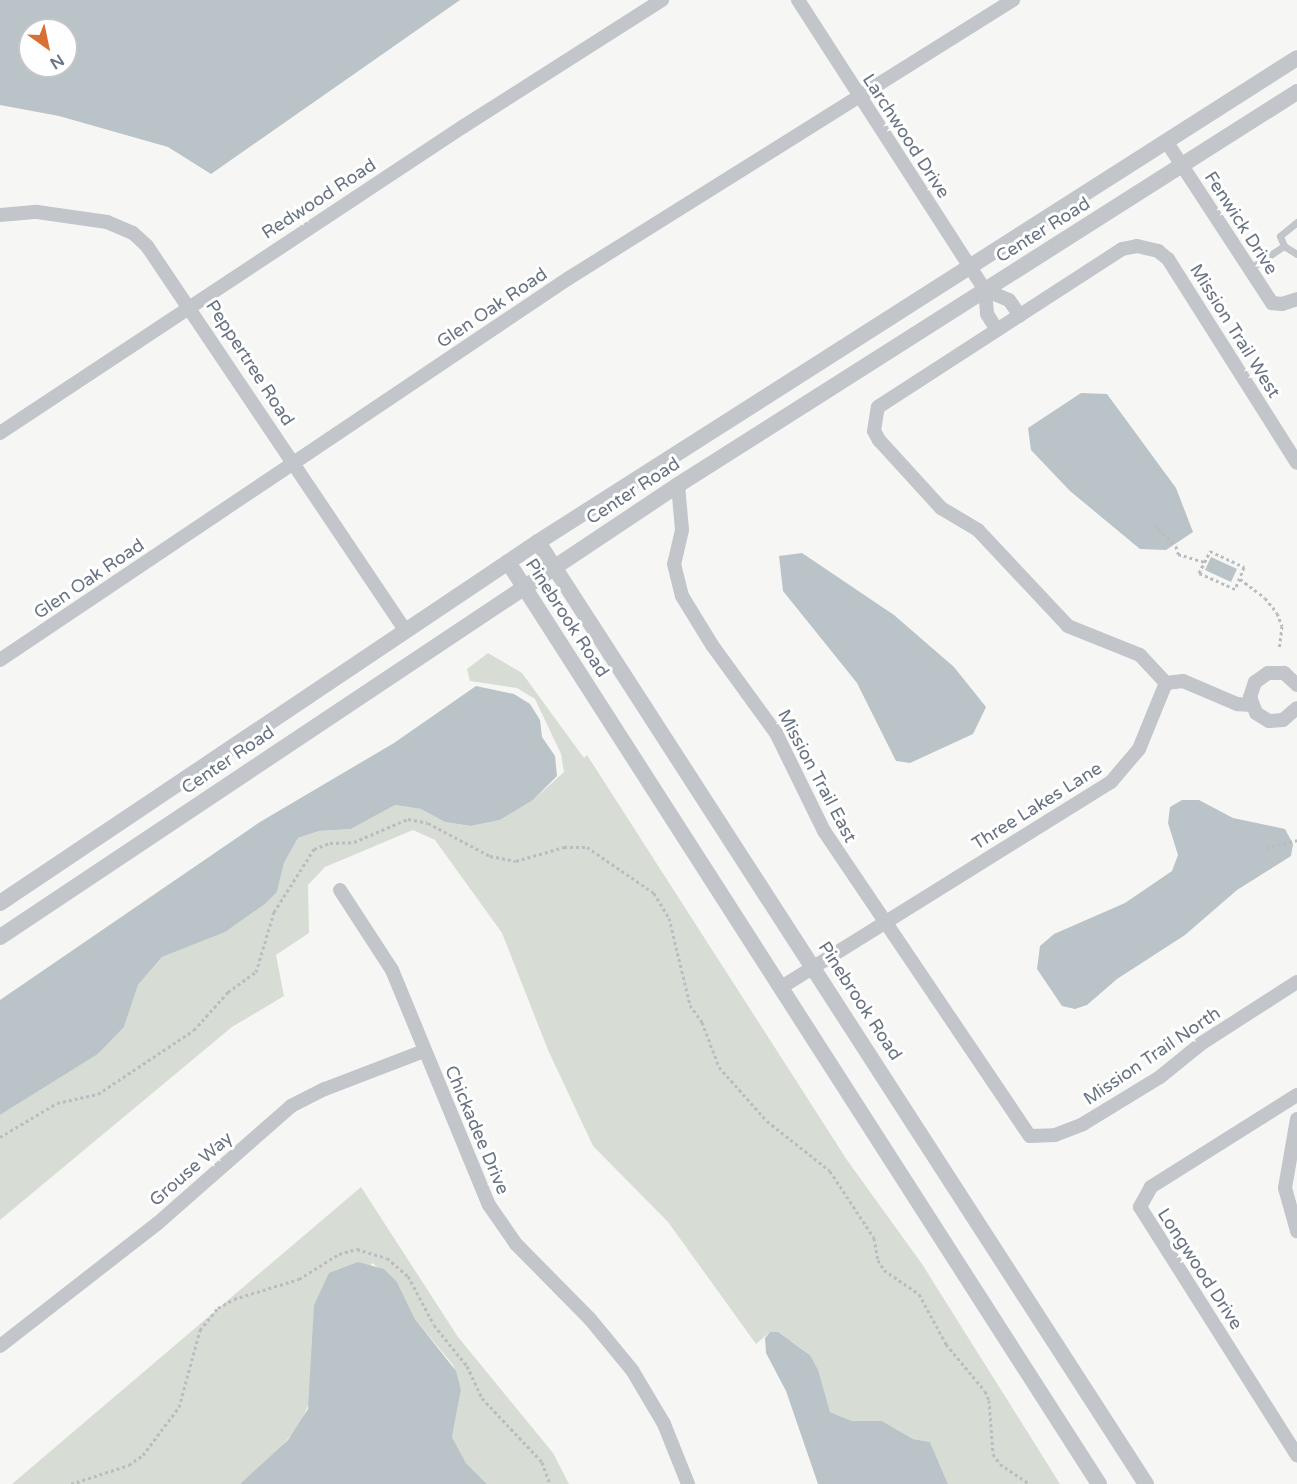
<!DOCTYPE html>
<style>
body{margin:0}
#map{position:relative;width:1297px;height:1484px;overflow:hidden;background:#f6f7f4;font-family:"Varela Round",sans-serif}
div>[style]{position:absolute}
.green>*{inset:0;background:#d7ddd5}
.water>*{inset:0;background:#bac3c8}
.path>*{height:3px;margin-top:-1.5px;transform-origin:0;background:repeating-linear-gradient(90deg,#babcbf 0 3px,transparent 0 6px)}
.service>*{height:7px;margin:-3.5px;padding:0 3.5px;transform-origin:3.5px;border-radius:3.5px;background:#c2c5c9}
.minor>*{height:14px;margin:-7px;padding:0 7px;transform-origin:7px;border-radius:7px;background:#c2c5c9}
.tertiary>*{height:16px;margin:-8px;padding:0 8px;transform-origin:8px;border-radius:8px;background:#c2c5c9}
span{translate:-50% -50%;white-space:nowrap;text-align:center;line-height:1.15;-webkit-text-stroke:6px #fff;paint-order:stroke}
.street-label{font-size:18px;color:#687383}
.north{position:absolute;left:18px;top:18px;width:60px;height:60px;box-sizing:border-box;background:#fff;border:2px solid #c3c7cd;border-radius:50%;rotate:147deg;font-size:16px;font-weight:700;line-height:24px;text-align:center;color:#687383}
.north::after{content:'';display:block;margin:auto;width:21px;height:27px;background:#d86f33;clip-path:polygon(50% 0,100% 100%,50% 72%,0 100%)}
</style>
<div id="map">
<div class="green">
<i style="clip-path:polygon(488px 653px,522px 673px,584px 758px,587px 755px,847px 1160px,922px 1264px,1060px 1484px,948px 1484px,930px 1442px,913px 1439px,882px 1421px,852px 1421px,830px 1412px,810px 1355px,791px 1341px,770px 1332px,756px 1344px,668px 1222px,593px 1146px,548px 1050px,502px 933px,435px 840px,413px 830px,325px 867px,308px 885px,309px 933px,276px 955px,284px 996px,232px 1027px,0 1220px,0 1115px,98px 1054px,124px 1027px,138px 985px,162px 957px,224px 932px,265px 904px,277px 892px,284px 863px,298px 838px,319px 831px,351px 829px,395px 805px,421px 809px,445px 822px,471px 826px,500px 820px,533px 800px,564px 772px,561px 754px,535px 699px,517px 688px,470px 681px,467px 669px)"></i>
<i style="clip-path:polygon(361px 1187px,458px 1337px,553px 1453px,569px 1484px,487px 1484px,466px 1463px,452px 1437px,461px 1390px,453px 1365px,415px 1319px,397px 1282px,372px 1263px,299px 1426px,274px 1455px,240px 1484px,12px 1484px)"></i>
</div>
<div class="water">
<i style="clip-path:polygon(evenodd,0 0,460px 0,211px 174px,168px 147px,59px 116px,0 105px,0 0,30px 30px,66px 30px,66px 66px,30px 66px,30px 30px)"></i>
<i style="clip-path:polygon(1081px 393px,1107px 394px,1176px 488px,1193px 532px,1166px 550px,1140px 549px,1070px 491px,1031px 450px,1028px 428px)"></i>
<i style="clip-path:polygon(802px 553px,894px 615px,954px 667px,986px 707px,973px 734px,910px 763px,896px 761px,857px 683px,783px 591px,779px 556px)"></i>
<i style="clip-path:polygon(1211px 557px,1237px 569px,1231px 582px,1205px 570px)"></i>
<i style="clip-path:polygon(476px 686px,514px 694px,530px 704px,540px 720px,542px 737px,555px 756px,557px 776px,533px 800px,500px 820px,471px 826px,445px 822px,421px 809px,395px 805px,351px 829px,319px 831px,298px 838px,284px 863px,277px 892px,265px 904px,225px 932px,162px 957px,138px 985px,124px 1027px,98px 1054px,0 1115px,0 1000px,260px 822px,394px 743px)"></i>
<i style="clip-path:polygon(1199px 800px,1233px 818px,1285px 829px,1293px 844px,1291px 856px,1237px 890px,1185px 935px,1117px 979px,1087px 1005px,1075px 1009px,1062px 1006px,1037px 969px,1040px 946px,1054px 934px,1125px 903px,1172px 871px,1178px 855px,1168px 823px,1170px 807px,1182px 800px)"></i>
<i style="clip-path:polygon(358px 1262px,384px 1269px,397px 1282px,415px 1319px,456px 1371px,461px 1390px,452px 1437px,466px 1463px,487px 1484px,240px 1484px,288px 1440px,308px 1409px,314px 1305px,329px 1273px)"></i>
<i style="clip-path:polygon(770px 1332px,778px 1332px,810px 1355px,818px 1370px,830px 1412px,852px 1421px,882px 1421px,913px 1439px,930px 1442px,948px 1484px,818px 1484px,786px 1391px,766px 1353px,765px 1338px)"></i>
</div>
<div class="path">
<i style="left:1154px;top:525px;width:30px;rotate:44deg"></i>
<i style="left:1176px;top:546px;width:8px;rotate:76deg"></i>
<i style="left:1178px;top:554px;width:28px;rotate:17deg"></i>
<i style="left:1210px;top:551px;width:38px;rotate:25deg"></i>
<i style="left:1244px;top:567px;width:24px;rotate:112deg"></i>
<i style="left:1235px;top:589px;width:39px;rotate:-156deg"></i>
<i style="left:1199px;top:573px;width:25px;rotate:-63deg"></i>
<i style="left:1240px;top:579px;width:31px;rotate:37deg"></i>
<i style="left:1265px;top:598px;width:19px;rotate:51deg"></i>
<i style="left:1277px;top:613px;width:14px;rotate:69deg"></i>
<i style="left:1282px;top:626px;width:23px;rotate:97deg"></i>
<i style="left:1266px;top:848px;width:32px;rotate:-14deg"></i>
<i style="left:0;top:1137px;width:66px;rotate:-30.8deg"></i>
<i style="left:57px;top:1103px;width:42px;rotate:-12.4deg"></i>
<i style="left:98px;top:1094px;width:115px;rotate:-33.7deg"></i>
<i style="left:194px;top:1030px;width:51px;rotate:-48.2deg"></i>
<i style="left:228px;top:992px;width:34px;rotate:-36deg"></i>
<i style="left:256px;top:972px;width:63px;rotate:-73.3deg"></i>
<i style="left:274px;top:912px;width:75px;rotate:-57.6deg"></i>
<i style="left:314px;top:849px;width:17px;rotate:-21deg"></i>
<i style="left:330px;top:843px;width:24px;rotate:-2deg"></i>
<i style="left:354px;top:842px;width:59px;rotate:-23.1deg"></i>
<i style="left:408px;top:819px;width:20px;rotate:11deg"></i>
<i style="left:428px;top:823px;width:70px;rotate:28deg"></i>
<i style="left:490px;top:856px;width:26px;rotate:11deg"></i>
<i style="left:516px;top:861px;width:50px;rotate:-16.3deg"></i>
<i style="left:564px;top:847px;width:23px"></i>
<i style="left:587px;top:847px;width:81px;rotate:34.5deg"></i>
<i style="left:654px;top:893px;width:29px;rotate:59deg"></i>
<i style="left:669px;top:918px;width:89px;rotate:76.4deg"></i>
<i style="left:690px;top:1005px;width:21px;rotate:55deg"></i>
<i style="left:702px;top:1022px;width:48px;rotate:69.3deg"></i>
<i style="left:719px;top:1067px;width:72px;rotate:48.4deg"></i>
<i style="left:767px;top:1121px;width:80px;rotate:38.4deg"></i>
<i style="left:830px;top:1171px;width:80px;rotate:56.7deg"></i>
<i style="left:874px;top:1238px;width:22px;rotate:80deg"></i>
<i style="left:878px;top:1260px;width:12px;rotate:59deg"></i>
<i style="left:884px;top:1270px;width:42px;rotate:34.4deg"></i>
<i style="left:919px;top:1294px;width:57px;rotate:61.6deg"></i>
<i style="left:946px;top:1344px;width:61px;rotate:50.3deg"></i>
<i style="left:985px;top:1391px;width:10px;rotate:66deg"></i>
<i style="left:989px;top:1400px;width:54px;rotate:85.8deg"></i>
<i style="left:993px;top:1454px;width:12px;rotate:55deg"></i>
<i style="left:1000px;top:1464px;width:36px;rotate:34deg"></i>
<i style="left:71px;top:1484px;width:61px;rotate:-18.1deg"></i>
<i style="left:129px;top:1465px;width:17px;rotate:-36deg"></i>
<i style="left:143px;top:1455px;width:60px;rotate:-53.1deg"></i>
<i style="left:179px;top:1407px;width:80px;rotate:-74.7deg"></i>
<i style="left:200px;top:1330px;width:28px;rotate:-51deg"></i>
<i style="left:218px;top:1308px;width:18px;rotate:-29deg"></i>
<i style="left:234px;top:1299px;width:68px;rotate:-17.1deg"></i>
<i style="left:299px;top:1279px;width:47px;rotate:-32deg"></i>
<i style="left:339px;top:1254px;width:19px;rotate:-16deg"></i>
<i style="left:357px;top:1249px;width:31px;rotate:17deg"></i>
<i style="left:387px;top:1258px;width:28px;rotate:41deg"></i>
<i style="left:408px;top:1276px;width:55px;rotate:62deg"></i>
<i style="left:434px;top:1325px;width:53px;rotate:51.2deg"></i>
<i style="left:467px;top:1366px;width:35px;rotate:65deg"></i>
<i style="left:482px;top:1398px;width:88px;rotate:46.8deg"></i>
<i style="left:542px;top:1462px;width:23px;rotate:70deg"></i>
</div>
<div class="service">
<i style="left:1297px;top:222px;width:22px;rotate:141deg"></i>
<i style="left:1280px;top:236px;width:11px;rotate:68deg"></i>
<i style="left:1284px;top:246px;width:15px;rotate:32deg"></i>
<i style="left:1249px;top:269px;width:42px;rotate:-33.3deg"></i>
</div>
<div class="minor">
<i style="left:798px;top:0;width:345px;rotate:57.2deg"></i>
<i style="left:1166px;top:141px;width:194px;rotate:56.8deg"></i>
<i style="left:1272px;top:303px;width:10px;rotate:6deg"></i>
<i style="left:1282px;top:304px;width:16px;rotate:-18deg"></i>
<i style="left:0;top:215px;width:37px;rotate:-5deg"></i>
<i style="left:37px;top:212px;width:71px;rotate:8.1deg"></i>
<i style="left:107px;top:222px;width:28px;rotate:23deg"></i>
<i style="left:133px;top:233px;width:19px;rotate:43deg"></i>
<i style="left:147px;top:246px;width:464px;rotate:56.1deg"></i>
<i style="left:985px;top:290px;width:26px;rotate:23deg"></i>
<i style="left:1009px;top:300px;width:19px;rotate:55deg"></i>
<i style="left:985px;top:290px;width:24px;rotate:85deg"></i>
<i style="left:987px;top:314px;width:19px;rotate:58deg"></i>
<i style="left:0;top:433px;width:556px;rotate:-33.49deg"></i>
<i style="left:464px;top:126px;width:235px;rotate:-32.5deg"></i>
<i style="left:678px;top:485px;width:45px;rotate:84.9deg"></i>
<i style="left:682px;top:530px;width:35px;rotate:103deg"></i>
<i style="left:674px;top:564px;width:33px;rotate:76deg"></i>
<i style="left:682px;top:596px;width:57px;rotate:58.5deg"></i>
<i style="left:712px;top:645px;width:109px;rotate:54deg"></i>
<i style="left:776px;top:733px;width:109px;rotate:63.9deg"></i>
<i style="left:824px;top:831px;width:368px;rotate:56deg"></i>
<i style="left:1030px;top:1136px;width:25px;rotate:-2deg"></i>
<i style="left:1055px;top:1135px;width:30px;rotate:-21deg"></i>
<i style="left:1083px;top:1124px;width:90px;rotate:-31.4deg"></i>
<i style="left:1160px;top:1077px;width:54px;rotate:-39deg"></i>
<i style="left:1202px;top:1043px;width:113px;rotate:-32.7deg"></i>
<i style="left:0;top:660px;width:685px;rotate:-33.88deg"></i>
<i style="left:569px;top:278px;width:524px;rotate:-32.05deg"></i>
<i style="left:1166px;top:683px;width:17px;rotate:-7deg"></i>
<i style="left:1183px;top:681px;width:59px;rotate:23.1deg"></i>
<i style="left:1237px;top:704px;width:14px;rotate:4deg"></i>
<i style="left:1297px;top:685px;width:18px;rotate:-137deg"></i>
<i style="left:1284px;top:673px;width:16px;rotate:180deg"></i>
<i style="left:1268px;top:673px;width:16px;rotate:145deg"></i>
<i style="left:1255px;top:682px;width:16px;rotate:108deg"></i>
<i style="left:1250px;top:697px;width:17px;rotate:69deg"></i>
<i style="left:1256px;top:713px;width:15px;rotate:32deg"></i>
<i style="left:1269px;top:721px;width:14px;rotate:-4deg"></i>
<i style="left:1283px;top:720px;width:18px;rotate:-41deg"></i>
<i style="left:340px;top:890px;width:95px;rotate:57deg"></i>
<i style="left:392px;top:970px;width:254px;rotate:67.6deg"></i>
<i style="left:489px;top:1205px;width:47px;rotate:55.3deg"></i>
<i style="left:516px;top:1244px;width:105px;rotate:45.4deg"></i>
<i style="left:590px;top:1319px;width:66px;rotate:50.5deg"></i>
<i style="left:632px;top:1370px;width:63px;rotate:59.3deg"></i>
<i style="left:664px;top:1424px;width:65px;rotate:68.2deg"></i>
<i style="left:780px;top:988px;width:390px;rotate:-31.9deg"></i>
<i style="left:1111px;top:782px;width:43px;rotate:-49.7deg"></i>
<i style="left:1139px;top:749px;width:71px;rotate:-67.8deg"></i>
<i style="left:1166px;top:683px;width:38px;rotate:-133deg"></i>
<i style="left:1140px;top:655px;width:78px;rotate:-158.1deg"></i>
<i style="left:1068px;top:626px;width:132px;rotate:-133.2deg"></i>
<i style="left:978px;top:530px;width:43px;rotate:-149.3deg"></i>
<i style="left:941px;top:508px;width:92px;rotate:-132.4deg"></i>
<i style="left:879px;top:440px;width:10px;rotate:-119deg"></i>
<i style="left:874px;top:431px;width:24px;rotate:-81deg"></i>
<i style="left:878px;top:407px;width:291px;rotate:-32.9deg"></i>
<i style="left:1122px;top:249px;width:15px;rotate:-11deg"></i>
<i style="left:1137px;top:246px;width:22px;rotate:13deg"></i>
<i style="left:1158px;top:251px;width:13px;rotate:39deg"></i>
<i style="left:1168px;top:259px;width:241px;rotate:57.7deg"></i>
<i style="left:1297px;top:1095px;width:173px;rotate:147.8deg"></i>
<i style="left:1151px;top:1187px;width:23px;rotate:119deg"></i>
<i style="left:1140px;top:1207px;width:294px;rotate:57.7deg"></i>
<i style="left:1297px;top:1119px;width:70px;rotate:99.9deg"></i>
<i style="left:1285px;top:1188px;width:45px;rotate:74.4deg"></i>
<i style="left:0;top:1346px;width:200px;rotate:-37.9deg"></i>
<i style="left:158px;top:1223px;width:177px;rotate:-41.3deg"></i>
<i style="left:291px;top:1106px;width:38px;rotate:-27deg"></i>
<i style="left:325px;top:1089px;width:106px;rotate:-21deg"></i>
</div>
<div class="tertiary">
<i style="left:538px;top:542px;width:1121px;rotate:57.16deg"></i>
<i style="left:508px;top:562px;width:1095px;rotate:57.34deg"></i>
<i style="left:0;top:903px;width:648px;rotate:-33.86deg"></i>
<i style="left:538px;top:542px;width:900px;rotate:-32.52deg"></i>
<i style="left:0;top:937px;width:815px;rotate:-33.69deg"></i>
<i style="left:678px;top:485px;width:733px;rotate:-32.41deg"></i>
</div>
<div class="street-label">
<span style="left:906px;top:136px;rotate:57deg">Larchwood Drive</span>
<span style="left:319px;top:199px;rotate:-33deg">Redwood Road</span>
<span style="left:1241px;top:223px;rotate:57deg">Fenwick Drive</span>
<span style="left:1043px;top:230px;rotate:-32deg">Center Road</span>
<span style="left:492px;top:308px;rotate:-34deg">Glen Oak Road</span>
<span style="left:1235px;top:331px;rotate:58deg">Mission Trail West</span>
<span style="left:250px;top:363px;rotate:57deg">Peppertree Road</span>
<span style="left:633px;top:491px;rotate:-33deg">Center Road</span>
<span style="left:89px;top:579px;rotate:-34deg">Glen Oak Road</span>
<span style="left:567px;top:618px;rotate:57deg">Pinebrook Road</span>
<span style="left:228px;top:760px;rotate:-34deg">Center Road</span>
<span style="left:817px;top:776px;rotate:62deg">Mission Trail East</span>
<span style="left:1037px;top:806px;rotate:-32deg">Three Lakes Lane</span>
<span style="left:860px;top:1001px;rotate:57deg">Pinebrook Road</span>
<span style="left:1152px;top:1056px;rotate:-34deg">Mission Trail North</span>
<span style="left:477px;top:1130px;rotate:67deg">Chickadee Drive</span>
<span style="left:191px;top:1169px;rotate:-41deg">Grouse Way</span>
<span style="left:1200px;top:1269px;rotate:57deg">Longwood Drive</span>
</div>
<div class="north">N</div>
</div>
